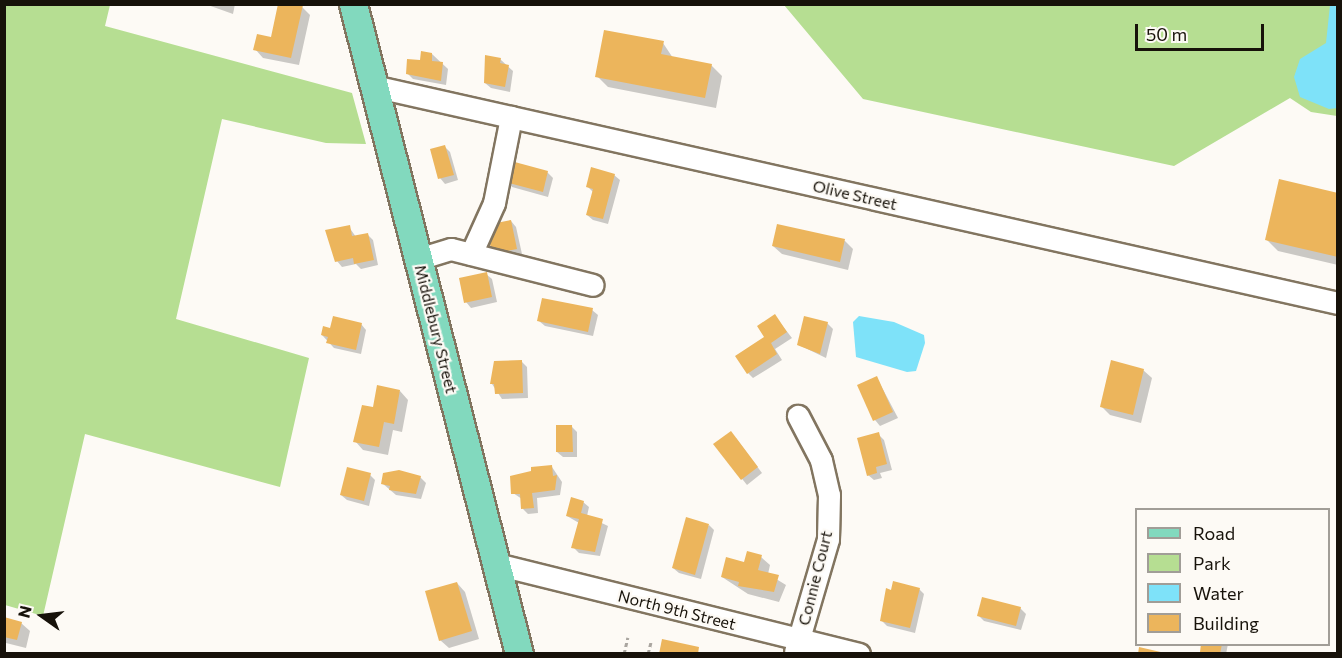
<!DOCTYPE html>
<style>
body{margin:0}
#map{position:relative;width:1342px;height:658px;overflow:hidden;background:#fdfaf5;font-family:Commissioner,sans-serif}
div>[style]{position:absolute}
.green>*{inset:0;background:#b6de92}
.water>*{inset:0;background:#7ee2f9}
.shadow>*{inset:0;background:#0003}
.building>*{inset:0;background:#ecb55c}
.path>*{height:3px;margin-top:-1.5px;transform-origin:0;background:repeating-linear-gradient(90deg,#aaa6a0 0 4.5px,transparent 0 7.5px)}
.roads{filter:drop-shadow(2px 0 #827560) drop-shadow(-2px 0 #827560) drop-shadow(0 2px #827560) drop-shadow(0 -2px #827560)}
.minor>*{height:21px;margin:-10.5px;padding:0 10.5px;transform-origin:10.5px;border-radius:10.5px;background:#fff}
.major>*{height:27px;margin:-13.5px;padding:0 13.5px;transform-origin:13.5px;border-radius:13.5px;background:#82d9be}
span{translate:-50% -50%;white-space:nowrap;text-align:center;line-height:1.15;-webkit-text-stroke:4.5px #fdfaf5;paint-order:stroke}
.street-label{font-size:16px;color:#17120a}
.frame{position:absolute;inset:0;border:6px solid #17120a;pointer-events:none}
.legend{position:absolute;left:1135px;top:508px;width:195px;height:138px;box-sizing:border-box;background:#fdfaf5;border:2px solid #a19d97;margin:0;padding:8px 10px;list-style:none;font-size:18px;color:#17120a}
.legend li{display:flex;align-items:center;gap:12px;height:30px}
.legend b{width:30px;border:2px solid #a19d97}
.north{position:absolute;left:12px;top:586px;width:60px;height:60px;-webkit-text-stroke:4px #fdfaf5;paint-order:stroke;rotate:284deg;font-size:16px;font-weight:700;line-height:24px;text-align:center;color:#17120a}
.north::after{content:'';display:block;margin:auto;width:21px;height:27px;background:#17120a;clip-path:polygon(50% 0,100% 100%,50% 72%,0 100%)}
.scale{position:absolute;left:1135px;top:24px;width:129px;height:27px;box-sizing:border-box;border:3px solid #17120a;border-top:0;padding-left:8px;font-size:18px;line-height:21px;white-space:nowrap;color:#17120a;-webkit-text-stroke:4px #fdfaf5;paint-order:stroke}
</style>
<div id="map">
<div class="green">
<i style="clip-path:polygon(4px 5px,110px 5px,105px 26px,352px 93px,366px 144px,326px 143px,222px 119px,176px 319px,309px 358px,280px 487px,85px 434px,43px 616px,5px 605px)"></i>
<i style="clip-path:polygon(784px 5px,1337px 5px,1337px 116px,1311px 112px,1290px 98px,1174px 166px,863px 99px)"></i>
</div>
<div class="water">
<i style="clip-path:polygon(1330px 5px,1337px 5px,1338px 108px,1329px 109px,1300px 97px,1294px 77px,1300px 59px,1326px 43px)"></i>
<i style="clip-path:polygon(859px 316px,894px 322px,924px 335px,925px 343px,916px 371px,907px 372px,856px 357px,853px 322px)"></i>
</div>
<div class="shadow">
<i style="clip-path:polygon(205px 4px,235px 4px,233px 14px)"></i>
<i style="clip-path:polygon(280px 4px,302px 7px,310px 15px,299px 65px,263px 58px,255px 49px,272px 39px)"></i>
<i style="clip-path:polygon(663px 43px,673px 58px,711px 65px,722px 76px,716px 108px,608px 87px,597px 76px)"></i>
<i style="clip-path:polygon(432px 54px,448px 69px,446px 85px,413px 79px,407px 73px)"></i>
<i style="clip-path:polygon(500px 59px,513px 71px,510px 92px,491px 88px,485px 83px)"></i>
<i style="clip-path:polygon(445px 147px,450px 152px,458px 180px,445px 184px,440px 178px)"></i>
<i style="clip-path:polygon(547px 172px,553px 178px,548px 197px,512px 187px,507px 181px)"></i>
<i style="clip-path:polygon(614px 175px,620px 180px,608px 224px,593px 220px,587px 215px,593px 192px,588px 187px)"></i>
<i style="clip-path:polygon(1338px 195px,1338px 265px,1278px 251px,1266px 239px)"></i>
<i style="clip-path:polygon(511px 221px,516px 227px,522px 254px,499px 259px)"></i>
<i style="clip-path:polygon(778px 225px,845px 241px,853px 249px,848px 270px,782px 254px,773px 246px)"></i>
<i style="clip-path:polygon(349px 227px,356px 237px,367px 234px,373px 240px,378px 265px,361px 269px,356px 264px,342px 267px,337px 261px)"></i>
<i style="clip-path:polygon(486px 274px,492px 279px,497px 302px,471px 308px,466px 302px)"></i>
<i style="clip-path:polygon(592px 310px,598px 315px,593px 336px,545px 326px,539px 321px)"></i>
<i style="clip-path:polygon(775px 316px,792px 338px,775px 349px,782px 360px,753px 378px,748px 373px)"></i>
<i style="clip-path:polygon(827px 323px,833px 329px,826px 358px,799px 345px)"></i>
<i style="clip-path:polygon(361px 324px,366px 330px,361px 354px,334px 348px,322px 335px)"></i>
<i style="clip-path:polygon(522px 362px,527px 367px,528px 398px,502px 399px,492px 384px)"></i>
<i style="clip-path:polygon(1143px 370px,1152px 378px,1141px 423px,1110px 415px,1101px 406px)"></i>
<i style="clip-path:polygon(877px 378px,898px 418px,880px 426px,875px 420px)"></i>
<i style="clip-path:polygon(400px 391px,408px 400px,402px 432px,393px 430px,388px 455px,363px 450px,355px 441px,374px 409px)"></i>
<i style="clip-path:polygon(572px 427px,577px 432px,577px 457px,563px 457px,557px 452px)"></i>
<i style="clip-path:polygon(878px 434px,884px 440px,892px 470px,880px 473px,882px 478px,874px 480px,868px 475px)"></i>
<i style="clip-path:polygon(736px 438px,762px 473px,747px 485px,715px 445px)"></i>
<i style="clip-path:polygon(552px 467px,562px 482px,560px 495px,537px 498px,538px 513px,528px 514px,523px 509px,522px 499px,513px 493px)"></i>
<i style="clip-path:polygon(370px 475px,375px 480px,369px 506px,347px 500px,341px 495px)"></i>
<i style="clip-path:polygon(420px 477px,426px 483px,421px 499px,396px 495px,382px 483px)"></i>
<i style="clip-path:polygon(583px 502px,589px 507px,587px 516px,608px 526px,600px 556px,579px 553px,573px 547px,579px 523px,567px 516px)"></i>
<i style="clip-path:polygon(709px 525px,714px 530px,701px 579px,679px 573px,673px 568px)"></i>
<i style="clip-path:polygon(761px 557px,770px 565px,768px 574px,786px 585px,779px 602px,748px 594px,722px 577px)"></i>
<i style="clip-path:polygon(457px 583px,465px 592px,479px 639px,449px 648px,440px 640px)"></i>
<i style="clip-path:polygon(919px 589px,924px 594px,915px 633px,887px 626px,881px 620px)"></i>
<i style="clip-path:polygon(1020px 608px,1026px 614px,1021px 630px,984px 621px,979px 616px)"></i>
<i style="clip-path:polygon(4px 619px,21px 623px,30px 631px,26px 648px,6px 643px,4px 650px)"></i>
<i style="clip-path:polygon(1203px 644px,1228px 644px,1226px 654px,1203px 654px)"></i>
</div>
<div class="building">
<i style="clip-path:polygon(278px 4px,303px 5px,291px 58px,253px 50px,257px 34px,271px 37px)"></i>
<i style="clip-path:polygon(604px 30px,664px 41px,661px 54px,712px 64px,705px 98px,595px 77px)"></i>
<i style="clip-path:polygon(421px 51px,432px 53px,432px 61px,443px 62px,441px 81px,406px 74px,407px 59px,420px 60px)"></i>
<i style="clip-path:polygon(485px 55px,501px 58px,500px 63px,509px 65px,505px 87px,484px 83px)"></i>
<i style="clip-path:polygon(445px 145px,454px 175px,438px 179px,430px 149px)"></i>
<i style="clip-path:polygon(511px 161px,548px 171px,543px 192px,505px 182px)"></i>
<i style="clip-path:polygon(591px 167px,615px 174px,603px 219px,586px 215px,593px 189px,586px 187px)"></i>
<i style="clip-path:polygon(1279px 179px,1338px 193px,1338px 257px,1265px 240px)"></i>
<i style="clip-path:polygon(511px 220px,517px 249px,492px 254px,486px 225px)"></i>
<i style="clip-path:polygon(777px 224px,845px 239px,840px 262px,772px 246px)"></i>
<i style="clip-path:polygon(350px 225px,352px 236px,368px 233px,374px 260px,354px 264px,353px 258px,335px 262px,325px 230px)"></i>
<i style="clip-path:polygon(487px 272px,492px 297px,464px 303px,459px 278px)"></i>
<i style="clip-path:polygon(542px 298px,593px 308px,588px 332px,537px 321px)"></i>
<i style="clip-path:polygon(775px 314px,787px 332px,771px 343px,777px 354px,747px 374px,735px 356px,764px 337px,757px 326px)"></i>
<i style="clip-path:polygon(333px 316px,362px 323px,356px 350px,326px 343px,328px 337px,321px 335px,323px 326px,330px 328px)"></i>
<i style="clip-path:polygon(804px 316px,828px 322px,820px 354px,797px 345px)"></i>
<i style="clip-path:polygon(522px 360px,523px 393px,495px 394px,494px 384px,490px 384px,494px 361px)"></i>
<i style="clip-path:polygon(1111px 360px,1144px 369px,1133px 415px,1100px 407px)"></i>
<i style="clip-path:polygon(877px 376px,893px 412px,873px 421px,857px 385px)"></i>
<i style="clip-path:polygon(377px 385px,400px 390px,394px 424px,384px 422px,379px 447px,353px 442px,362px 405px,373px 407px)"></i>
<i style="clip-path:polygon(556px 425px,572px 425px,573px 452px,556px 452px)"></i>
<i style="clip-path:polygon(731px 431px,758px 467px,741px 480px,713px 444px)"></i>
<i style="clip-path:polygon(879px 432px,887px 464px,876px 467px,877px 473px,867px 476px,857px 438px)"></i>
<i style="clip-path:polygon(552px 465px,553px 476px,557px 475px,555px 490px,532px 493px,534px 508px,521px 509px,520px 494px,511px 494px,510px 476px,531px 471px,531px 467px)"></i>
<i style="clip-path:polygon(347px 467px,371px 473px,364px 501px,340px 495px)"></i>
<i style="clip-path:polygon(399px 470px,421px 476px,416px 494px,389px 490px,390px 486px,381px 484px,383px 473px)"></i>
<i style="clip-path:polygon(571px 497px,584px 501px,581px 513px,603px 519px,595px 552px,571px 548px,579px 519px,566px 516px)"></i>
<i style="clip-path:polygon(686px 517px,709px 524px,695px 575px,672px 568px)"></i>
<i style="clip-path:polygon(747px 551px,762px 555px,758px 570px,779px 575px,774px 592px,738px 586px,739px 582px,721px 577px,726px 557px,744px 562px)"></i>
<i style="clip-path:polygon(893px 581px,920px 588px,910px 628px,880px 621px,886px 588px,891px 590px)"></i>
<i style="clip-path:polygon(457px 582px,472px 631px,439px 641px,425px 591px)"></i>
<i style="clip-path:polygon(982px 597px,1021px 607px,1016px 626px,977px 616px)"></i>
<i style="clip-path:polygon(4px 617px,22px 622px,17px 640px,4px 637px)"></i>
<i style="clip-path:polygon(662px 639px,699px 647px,698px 654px,659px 654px)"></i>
<i style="clip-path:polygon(1201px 644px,1222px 644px,1220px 654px,1200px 652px)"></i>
<i style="clip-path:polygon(1139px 647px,1165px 653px,1165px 654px,1138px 654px)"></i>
</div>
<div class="path">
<i style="left:624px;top:654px;width:17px;rotate:-77deg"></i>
<i style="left:648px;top:654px;width:12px;rotate:-76deg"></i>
</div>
<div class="roads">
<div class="minor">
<i style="left:373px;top:86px;width:989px;rotate:12.67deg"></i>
<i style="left:471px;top:254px;width:56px;rotate:-65.7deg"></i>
<i style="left:494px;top:203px;width:88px;rotate:-78.8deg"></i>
<i style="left:418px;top:259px;width:34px;rotate:-17deg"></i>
<i style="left:451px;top:249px;width:146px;rotate:14.2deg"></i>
<i style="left:496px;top:564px;width:374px;rotate:13.9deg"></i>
<i style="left:795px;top:652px;width:118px;rotate:-73.7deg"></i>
<i style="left:828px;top:539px;width:44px;rotate:-88.7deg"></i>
<i style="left:829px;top:495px;width:36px;rotate:-103deg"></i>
<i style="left:821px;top:460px;width:50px;rotate:-117.6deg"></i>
</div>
<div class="major">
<i style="left:353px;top:4px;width:671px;rotate:75.67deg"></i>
</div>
</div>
<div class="street-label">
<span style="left:855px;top:195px;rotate:13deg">Olive Street</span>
<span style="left:436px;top:329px;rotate:76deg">Middlebury Street</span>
<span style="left:815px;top:578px;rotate:-76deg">Connie Court</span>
<span style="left:677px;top:610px;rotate:14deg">North 9th Street</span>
</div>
<div class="frame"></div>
<ul class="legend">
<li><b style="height:8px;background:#82d9be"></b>Road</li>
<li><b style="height:16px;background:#b6de92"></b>Park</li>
<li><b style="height:16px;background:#7ee2f9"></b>Water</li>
<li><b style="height:16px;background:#ecb55c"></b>Building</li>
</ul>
<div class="north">N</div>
<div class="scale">50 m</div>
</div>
